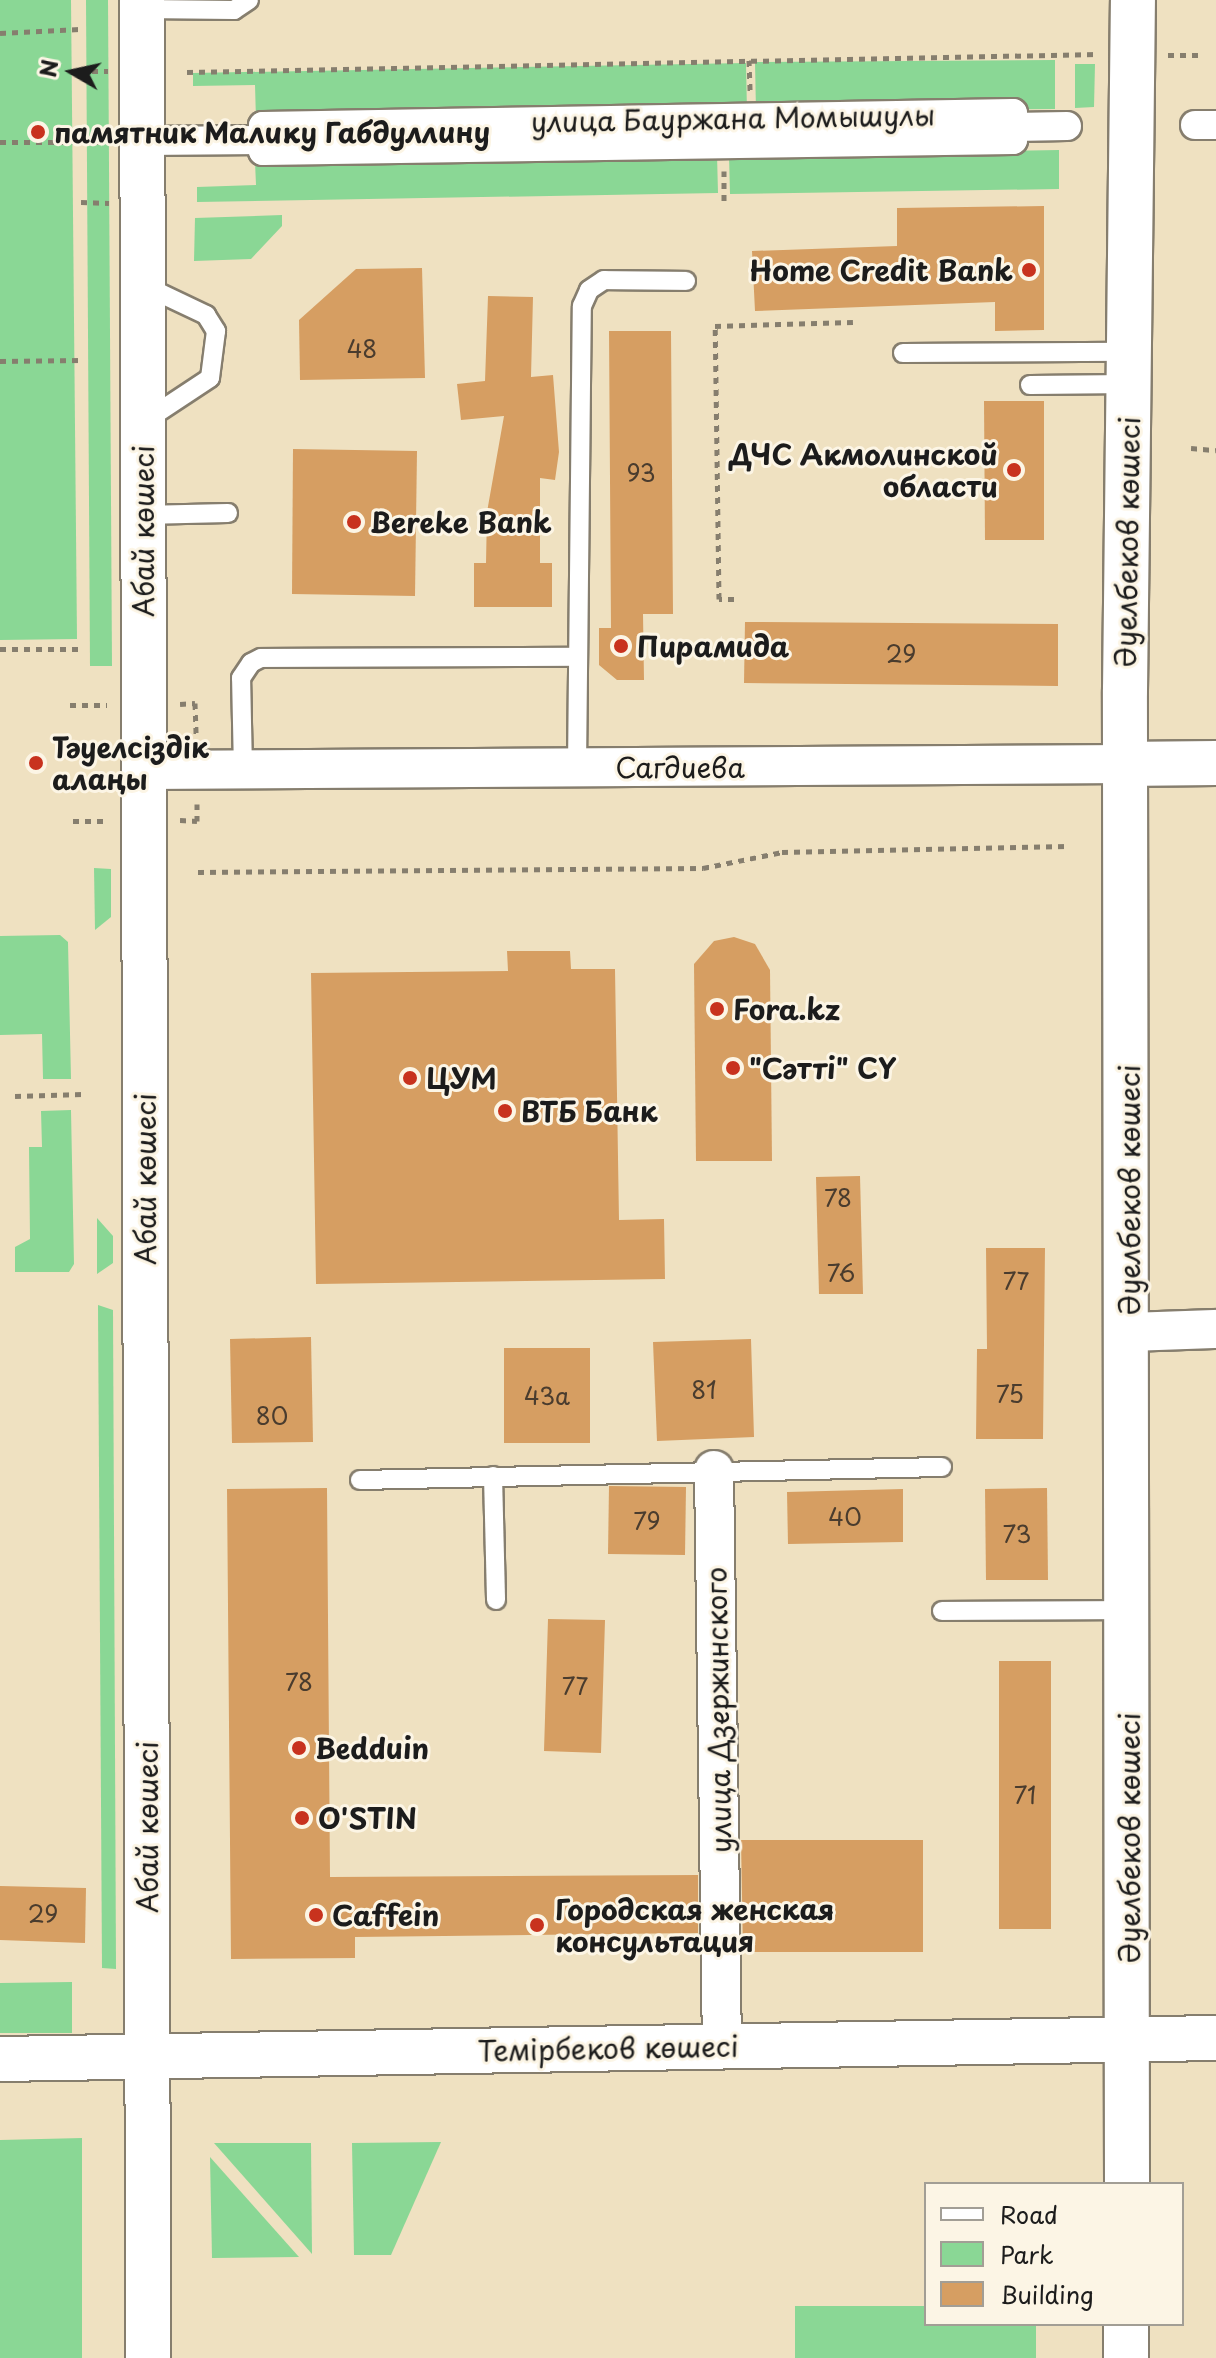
<!DOCTYPE html>
<meta charset="utf-8">
<style>
body{margin:0}
#map{position:relative;width:1216px;height:2358px;overflow:hidden;background:#efe1c1;font-family:"Playpen Sans",sans-serif}
div>[style]{position:absolute}
.green>*{inset:0;background:#8ad795}
.building>*{inset:0;background:#d69e62}
.path>*{height:5px;margin-top:-2.5px;transform-origin:0;background:repeating-linear-gradient(90deg,#867e6e 0 6px,transparent 0 12px)}
.roads{filter:drop-shadow(2px 0 #867e6e) drop-shadow(-2px 0 #867e6e) drop-shadow(0 2px #867e6e) drop-shadow(0 -2px #867e6e)}
.service>*{height:18px;margin:-9px;padding:0 9px;transform-origin:9px;border-radius:9px;background:#fff}
.pedestrian>*{height:28px;margin:-14px;padding:0 14px;transform-origin:14px;border-radius:14px;background:#fff}
.minor>*{height:38px;margin:-19px;padding:0 19px;transform-origin:19px;border-radius:19px;background:#fff}
.tertiary>*{height:44px;margin:-22px;padding:0 22px;transform-origin:22px;border-radius:22px;background:#fff}
.dots>*{width:22px;height:22px;translate:-50% -50%;box-sizing:border-box;border:4px solid #fcf5e5;border-radius:50%}
span{translate:-50% -50%;white-space:nowrap;text-align:center;line-height:1.15;-webkit-text-stroke:6px #fcf5e5;paint-order:stroke}
.number-label{font-size:24px;color:#4a3c2e}
.number-label span{-webkit-text-stroke-width:0}
.street-label{font-size:28px;color:#1c1c1c}
.poi-label{font-size:28px;color:#1c1c1c;font-weight:700}
.left{translate:0 -50%;text-align:left}
.right{translate:-100% -50%;text-align:right}
.legend{position:absolute;left:924px;top:2182px;width:260px;height:144px;box-sizing:border-box;background:#fcf5e5;border:2px solid #a29e95;margin:0;padding:10px 14px;list-style:none;font-size:24px;color:#1c1c1c}
.legend li{display:flex;align-items:center;gap:16px;height:40px}
.legend b{width:40px;border:2px solid #a29e95}
.north{position:absolute;left:32px;top:32px;width:80px;height:80px;-webkit-text-stroke:6px #fcf5e5;paint-order:stroke;rotate:279deg;font-size:22px;font-weight:700;line-height:32px;text-align:center;color:#1c1c1c}
.north::after{content:'';display:block;margin:auto;width:28px;height:36px;background:#1c1c1c;clip-path:polygon(50% 0,100% 100%,50% 72%,0 100%)}
</style>
<div id="map">
<div class="green">
<i style="clip-path:polygon(0 0,71px 0,77px 639px,0 640px)"></i>
<i style="clip-path:polygon(86px 0,108px 0,112px 666px,90px 666px)"></i>
<i style="clip-path:polygon(1055px 60px,1055px 109px,756px 111px,755px 62px)"></i>
<i style="clip-path:polygon(746px 63px,747px 112px,256px 120px,255px 85px,193px 86px,193px 73px)"></i>
<i style="clip-path:polygon(1075px 64px,1095px 64px,1094px 107px,1075px 108px)"></i>
<i style="clip-path:polygon(1059px 150px,1059px 189px,730px 194px,729px 155px)"></i>
<i style="clip-path:polygon(717px 154px,718px 193px,197px 202px,197px 187px,256px 185px,255px 162px)"></i>
<i style="clip-path:polygon(282px 215px,282px 226px,251px 259px,194px 261px,195px 218px)"></i>
<i style="clip-path:polygon(94px 868px,111px 869px,111px 917px,95px 930px)"></i>
<i style="clip-path:polygon(60px 935px,68px 942px,71px 1079px,43px 1079px,42px 1034px,0 1035px,0 936px)"></i>
<i style="clip-path:polygon(71px 1110px,74px 1264px,69px 1272px,15px 1272px,15px 1247px,30px 1239px,29px 1147px,42px 1147px,41px 1111px)"></i>
<i style="clip-path:polygon(97px 1218px,113px 1236px,113px 1263px,97px 1274px)"></i>
<i style="clip-path:polygon(98px 1305px,113px 1310px,116px 1969px,102px 1968px)"></i>
<i style="clip-path:polygon(72px 1982px,72px 2033px,0 2033px,0 1983px)"></i>
<i style="clip-path:polygon(82px 2138px,82px 2358px,0 2358px,0 2140px)"></i>
<i style="clip-path:polygon(441px 2142px,391px 2255px,354px 2255px,352px 2143px)"></i>
<i style="clip-path:polygon(214px 2143px,311px 2143px,312px 2254px)"></i>
<i style="clip-path:polygon(210px 2157px,299px 2257px,212px 2258px)"></i>
<i style="clip-path:polygon(795px 2306px,926px 2306px,926px 2324px,1036px 2324px,1036px 2358px,795px 2358px)"></i>
</div>
<div class="building">
<i style="clip-path:polygon(1044px 206px,1044px 330px,995px 331px,995px 302px,755px 311px,752px 251px,897px 246px,897px 208px)"></i>
<i style="clip-path:polygon(422px 268px,425px 378px,300px 380px,299px 320px,356px 269px)"></i>
<i style="clip-path:polygon(488px 296px,533px 297px,531px 377px,553px 375px,559px 452px,555px 480px,540px 478px,540px 563px,552px 563px,552px 607px,474px 607px,474px 563px,486px 563px,487px 512px,504px 416px,461px 420px,457px 384px,485px 381px)"></i>
<i style="clip-path:polygon(609px 331px,671px 331px,673px 614px,643px 614px,644px 680px,617px 680px,599px 665px,599px 628px,611px 628px)"></i>
<i style="clip-path:polygon(984px 401px,1044px 401px,1044px 540px,985px 540px)"></i>
<i style="clip-path:polygon(293px 449px,417px 451px,415px 596px,292px 594px)"></i>
<i style="clip-path:polygon(745px 622px,1058px 624px,1058px 686px,744px 683px)"></i>
<i style="clip-path:polygon(734px 937px,755px 944px,770px 970px,772px 1161px,696px 1161px,694px 964px,714px 941px)"></i>
<i style="clip-path:polygon(507px 951px,570px 951px,571px 969px,615px 969px,619px 1220px,664px 1219px,665px 1279px,316px 1284px,311px 973px,508px 971px)"></i>
<i style="clip-path:polygon(860px 1176px,863px 1294px,819px 1294px,816px 1177px)"></i>
<i style="clip-path:polygon(986px 1248px,1045px 1248px,1043px 1439px,976px 1439px,977px 1349px,987px 1349px)"></i>
<i style="clip-path:polygon(311px 1337px,313px 1442px,232px 1443px,230px 1339px)"></i>
<i style="clip-path:polygon(751px 1339px,754px 1437px,657px 1441px,653px 1342px)"></i>
<i style="clip-path:polygon(504px 1348px,590px 1348px,590px 1443px,504px 1443px)"></i>
<i style="clip-path:polygon(609px 1486px,686px 1487px,685px 1555px,608px 1554px)"></i>
<i style="clip-path:polygon(327px 1488px,330px 1877px,698px 1875px,698px 1933px,355px 1937px,355px 1958px,231px 1959px,227px 1489px)"></i>
<i style="clip-path:polygon(1047px 1488px,1048px 1580px,986px 1580px,985px 1489px)"></i>
<i style="clip-path:polygon(903px 1489px,903px 1542px,788px 1544px,787px 1492px)"></i>
<i style="clip-path:polygon(548px 1619px,605px 1620px,601px 1753px,544px 1751px)"></i>
<i style="clip-path:polygon(999px 1661px,1051px 1661px,1051px 1929px,999px 1929px)"></i>
<i style="clip-path:polygon(741px 1840px,923px 1840px,923px 1952px,743px 1952px)"></i>
<i style="clip-path:polygon(0 1886px,86px 1888px,85px 1943px,0 1940px)"></i>
</div>
<div class="path">
<i style="left:0;top:33px;width:80px;rotate:-2.9deg"></i>
<i style="left:1168px;top:55px;width:30px"></i>
<i style="left:749px;top:60px;width:31px;rotate:88deg"></i>
<i style="left:80px;top:71px;width:28px"></i>
<i style="left:187px;top:72px;width:911px;rotate:-1.13deg"></i>
<i style="left:0;top:142px;width:108px"></i>
<i style="left:724px;top:171px;width:31px;rotate:90deg"></i>
<i style="left:81px;top:202px;width:28px;rotate:2deg"></i>
<i style="left:0;top:361px;width:82px;rotate:-0.7deg"></i>
<i style="left:1191px;top:448px;width:25px;rotate:5deg"></i>
<i style="left:734px;top:599px;width:15px;rotate:180deg"></i>
<i style="left:719px;top:599px;width:273px;rotate:-90.8deg"></i>
<i style="left:715px;top:326px;width:138px;rotate:-1.7deg"></i>
<i style="left:0;top:649px;width:84px"></i>
<i style="left:180px;top:704px;width:15px;rotate:-4deg"></i>
<i style="left:195px;top:703px;width:35px;rotate:88deg"></i>
<i style="left:70px;top:705px;width:37px"></i>
<i style="left:180px;top:820px;width:17px;rotate:3deg"></i>
<i style="left:197px;top:821px;width:17px;rotate:-90deg"></i>
<i style="left:73px;top:821px;width:34px"></i>
<i style="left:198px;top:872px;width:505px;rotate:-0.45deg"></i>
<i style="left:703px;top:868px;width:81px;rotate:-11.4deg"></i>
<i style="left:782px;top:852px;width:286px;rotate:-1.2deg"></i>
<i style="left:15px;top:1096px;width:68px;rotate:-1.7deg"></i>
</div>
<div class="roads">
<div class="service">
<i style="left:142px;top:9px;width:92px;rotate:0.6deg"></i>
<i style="left:234px;top:10px;width:18px;rotate:-34deg"></i>
<i style="left:145px;top:286px;width:68px;rotate:25.4deg"></i>
<i style="left:206px;top:315px;width:19px;rotate:58deg"></i>
<i style="left:216px;top:331px;width:47px;rotate:97.3deg"></i>
<i style="left:210px;top:378px;width:78px;rotate:146.5deg"></i>
<i style="left:903px;top:353px;width:225px;rotate:-0.3deg"></i>
<i style="left:1030px;top:385px;width:99px;rotate:-0.6deg"></i>
<i style="left:143px;top:515px;width:85px;rotate:-1.3deg"></i>
<i style="left:577px;top:767px;width:461px;rotate:-89.4deg"></i>
<i style="left:582px;top:306px;width:17px;rotate:-66deg"></i>
<i style="left:589px;top:290px;width:18px;rotate:-34deg"></i>
<i style="left:604px;top:280px;width:82px;rotate:0.7deg"></i>
<i style="left:243px;top:770px;width:92px;rotate:-91.2deg"></i>
<i style="left:241px;top:678px;width:18px;rotate:-56deg"></i>
<i style="left:251px;top:663px;width:11px;rotate:-27deg"></i>
<i style="left:261px;top:658px;width:315px;rotate:-0.2deg"></i>
<i style="left:493px;top:1476px;width:124px;rotate:88.6deg"></i>
<i style="left:360px;top:1480px;width:582px;rotate:-1.28deg"></i>
<i style="left:942px;top:1611px;width:186px;rotate:-0.3deg"></i>
</div>
<div class="pedestrian">
<i style="left:1195px;top:125px;width:21px"></i>
<i style="left:263px;top:140px;width:14px;rotate:-90deg"></i>
<i style="left:263px;top:126px;width:750px;rotate:-0.99deg"></i>
<i style="left:1013px;top:113px;width:14px;rotate:86deg"></i>
<i style="left:142px;top:141px;width:121px;rotate:-0.5deg"></i>
<i style="left:263px;top:140px;width:11px;rotate:90deg"></i>
<i style="left:263px;top:151px;width:750px;rotate:-0.84deg"></i>
<i style="left:1013px;top:140px;width:13px;rotate:-86deg"></i>
<i style="left:1014px;top:127px;width:53px;rotate:-1.1deg"></i>
</div>
<div class="minor">
<i style="left:144px;top:770px;width:983px;rotate:-0.35deg"></i>
<i style="left:1128px;top:1332px;width:88px;rotate:-2deg"></i>
<i style="left:714px;top:1470px;width:577px;rotate:89.21deg"></i>
</div>
<div class="tertiary">
<i style="left:142px;top:0;width:2358px;rotate:89.85deg"></i>
<i style="left:1127px;top:764px;width:89px;rotate:-0.6deg"></i>
<i style="left:0;top:2059px;width:1216px;rotate:-0.99deg"></i>
<i style="left:1127px;top:2184px;width:1494px;rotate:-90.08deg"></i>
<i style="left:1125px;top:690px;width:690px;rotate:-89.34deg"></i>
<i style="left:1126px;top:2358px;width:34px;rotate:-90deg"></i>
</div>
</div>
<div class="dots">
<i style="left:38px;top:132px;background:#c8321e"></i>
<i style="left:1029px;top:270px;background:#c8321e"></i>
<i style="left:1014px;top:470px;background:#c8321e"></i>
<i style="left:354px;top:522px;background:#c8321e"></i>
<i style="left:621px;top:646px;background:#c8321e"></i>
<i style="left:36px;top:763px;background:#c8321e"></i>
<i style="left:717px;top:1009px;background:#c8321e"></i>
<i style="left:733px;top:1068px;background:#c8321e"></i>
<i style="left:410px;top:1078px;background:#c8321e"></i>
<i style="left:505px;top:1111px;background:#c8321e"></i>
<i style="left:299px;top:1748px;background:#c8321e"></i>
<i style="left:302px;top:1818px;background:#c8321e"></i>
<i style="left:316px;top:1915px;background:#c8321e"></i>
<i style="left:537px;top:1925px;background:#c8321e"></i>
</div>
<div class="number-label">
<span style="left:362px;top:349px">48</span>
<span style="left:641px;top:473px">93</span>
<span style="left:901px;top:654px">29</span>
<span style="left:838px;top:1198px">78</span>
<span style="left:841px;top:1273px">76</span>
<span style="left:1016px;top:1281px">77</span>
<span style="left:704px;top:1390px">81</span>
<span style="left:1010px;top:1394px">75</span>
<span style="left:547px;top:1396px">43а</span>
<span style="left:272px;top:1416px">80</span>
<span style="left:845px;top:1517px">40</span>
<span style="left:647px;top:1521px">79</span>
<span style="left:1017px;top:1534px">73</span>
<span style="left:299px;top:1682px">78</span>
<span style="left:575px;top:1686px">77</span>
<span style="left:1025px;top:1795px">71</span>
<span style="left:43px;top:1914px">29</span>
</div>
<div class="street-label">
<span style="left:733px;top:118px;rotate:-1deg">улица Бауржана Момышулы</span>
<span style="left:143px;top:531px;rotate:-90deg">Абай көшесі</span>
<span style="left:1127px;top:542px;rotate:-89deg">Әуелбеков көшесі</span>
<span style="left:680px;top:767px">Сагдиева</span>
<span style="left:145px;top:1179px;rotate:-90deg">Абай көшесі</span>
<span style="left:1129px;top:1190px;rotate:-90deg">Әуелбеков көшесі</span>
<span style="left:718px;top:1710px;rotate:-91deg">улица Дзержинского</span>
<span style="left:147px;top:1827px;rotate:-90deg">Абай көшесі</span>
<span style="left:1129px;top:1838px;rotate:-90deg">Әуелбеков көшесі</span>
<span style="left:608px;top:2048px;rotate:-1deg">Темірбеков көшесі</span>
</div>
<div class="poi-label">
<span class="left" style="left:54px;top:132px">памятник Малику Габдуллину</span>
<span class="right" style="left:1013px;top:270px">Home Credit Bank</span>
<span class="right" style="left:998px;top:470px">ДЧС Акмолинской<br>области</span>
<span class="left" style="left:370px;top:522px">Bereke Bank</span>
<span class="left" style="left:637px;top:646px">Пирамида</span>
<span class="left" style="left:52px;top:763px">Тәуелсіздік<br>алаңы</span>
<span class="left" style="left:733px;top:1009px">Fora.kz</span>
<span class="left" style="left:749px;top:1068px">"Сәтті" СY</span>
<span class="left" style="left:426px;top:1078px">ЦУМ</span>
<span class="left" style="left:521px;top:1111px">ВТБ Банк</span>
<span class="left" style="left:315px;top:1748px">Bedduin</span>
<span class="left" style="left:318px;top:1818px">O'STIN</span>
<span class="left" style="left:555px;top:1925px">Городская женская<br>консультация</span>
<span class="left" style="left:332px;top:1915px">Caffein</span>
</div>
<ul class="legend">
<li><b style="height:10px;background:#fff"></b>Road</li>
<li><b style="height:22px;background:#8ad795"></b>Park</li>
<li><b style="height:22px;background:#d69e62"></b>Building</li>
</ul>
<div class="north">N</div>
</div>
